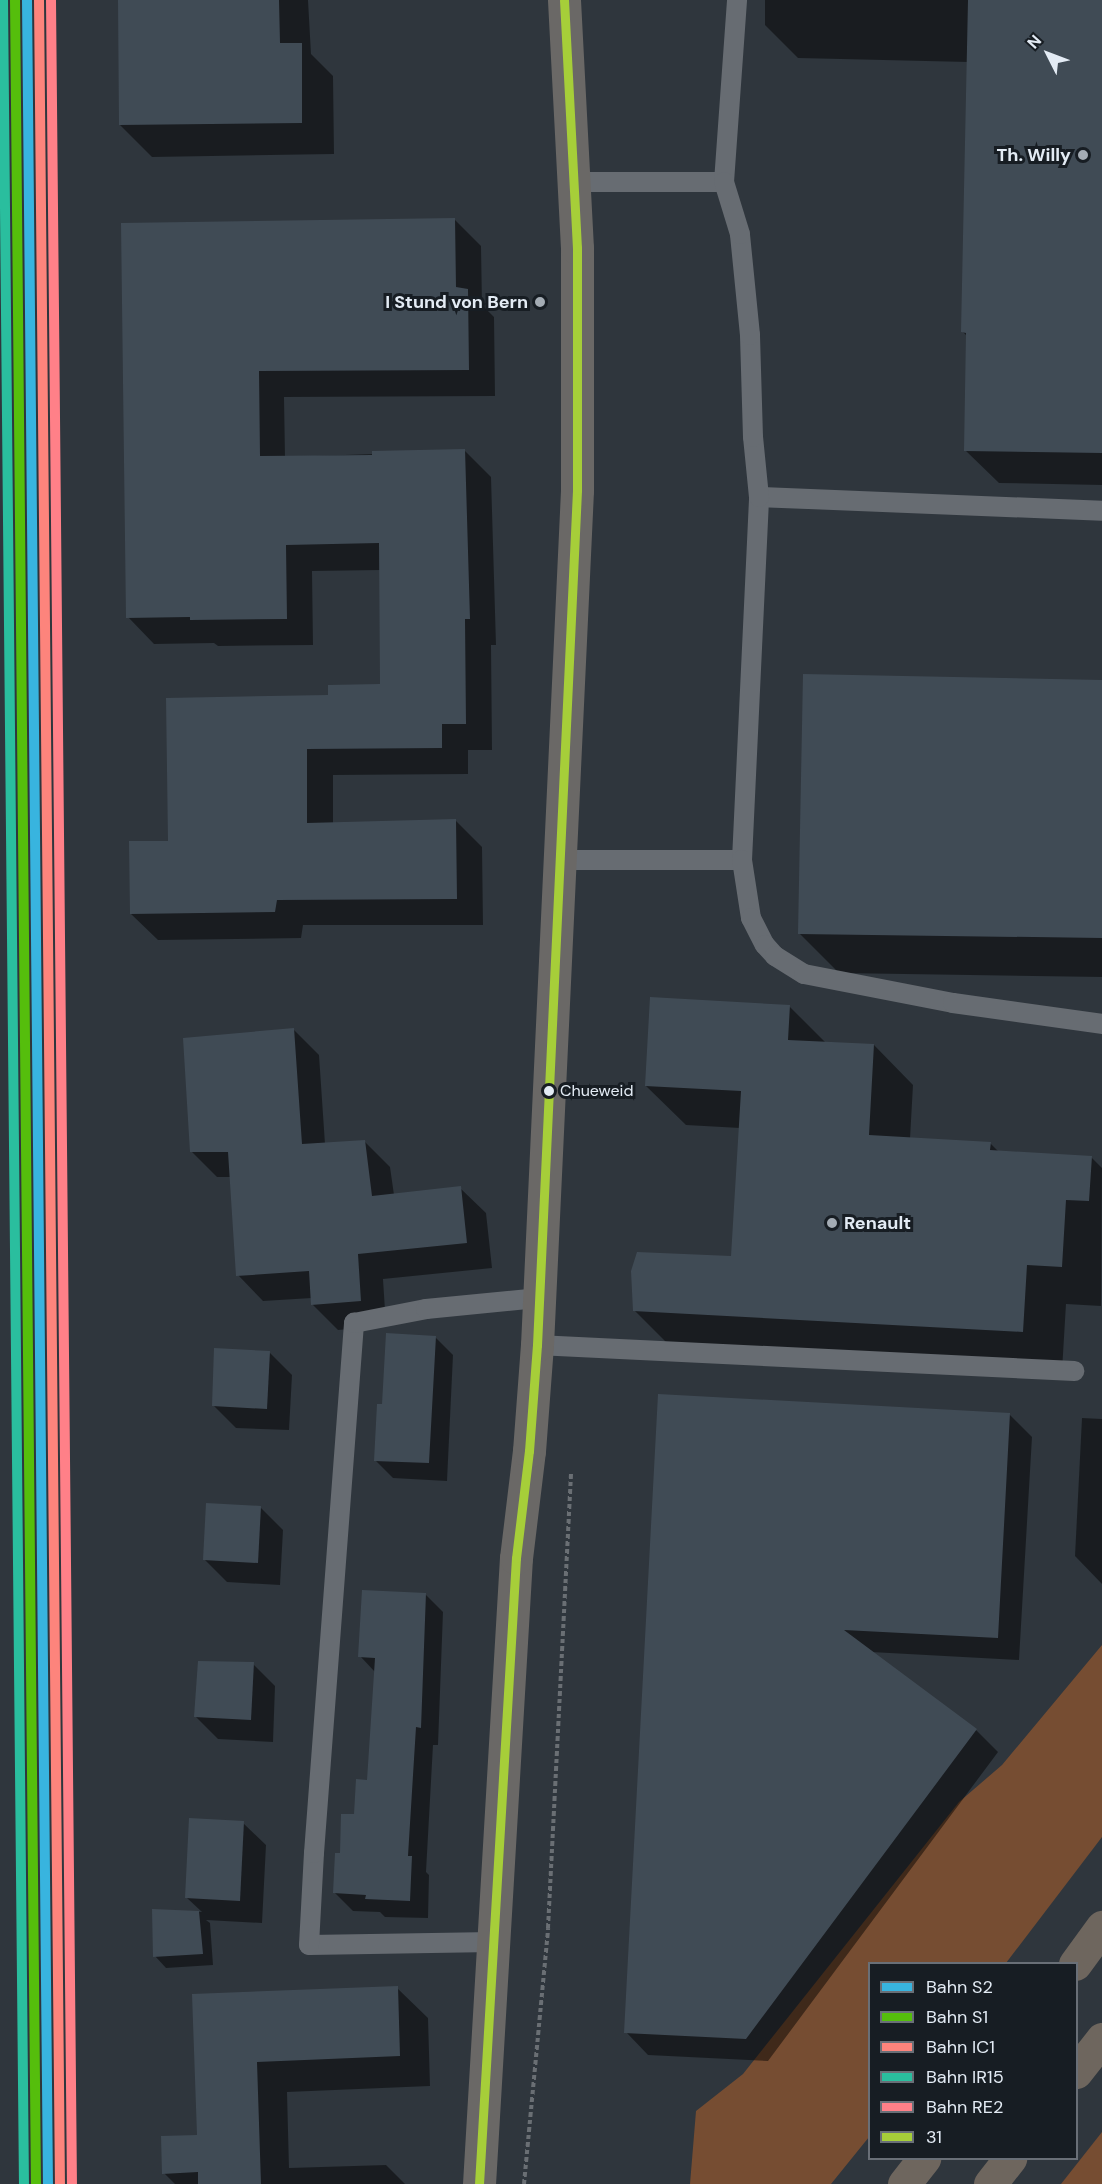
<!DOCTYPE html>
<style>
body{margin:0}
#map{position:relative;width:1102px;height:2184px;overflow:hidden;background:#2f363d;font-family:"DM Sans",sans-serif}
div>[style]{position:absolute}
.forest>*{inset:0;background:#764d32}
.shadow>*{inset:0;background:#0007}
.building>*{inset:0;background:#404b55}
.path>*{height:4px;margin-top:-2px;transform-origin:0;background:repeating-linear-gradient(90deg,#6a6f74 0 4.5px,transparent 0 7.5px)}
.lane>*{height:20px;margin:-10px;padding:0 10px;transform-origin:10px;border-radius:10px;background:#676c72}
.primary>*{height:33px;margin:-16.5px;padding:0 16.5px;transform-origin:16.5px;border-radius:16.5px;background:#6a6866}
.highway>*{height:33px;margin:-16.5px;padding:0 16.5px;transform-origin:16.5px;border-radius:16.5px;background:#6e665e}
.bus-1>*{height:9px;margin:-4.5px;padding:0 4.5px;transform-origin:4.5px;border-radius:4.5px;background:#a6ce39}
.rail-1>*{height:10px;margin:-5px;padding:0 5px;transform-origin:5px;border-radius:5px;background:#38b4df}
.rail-2>*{height:10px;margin:-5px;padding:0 5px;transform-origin:5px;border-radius:5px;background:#55be0c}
.rail-3>*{height:10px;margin:-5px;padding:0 5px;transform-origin:5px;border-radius:5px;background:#fd847c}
.rail-4>*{height:10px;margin:-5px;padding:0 5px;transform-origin:5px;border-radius:5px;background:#2abe9e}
.rail-5>*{height:10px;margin:-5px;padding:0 5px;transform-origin:5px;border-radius:5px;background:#ff8088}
.dots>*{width:16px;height:16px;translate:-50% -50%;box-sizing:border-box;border:3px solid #171d23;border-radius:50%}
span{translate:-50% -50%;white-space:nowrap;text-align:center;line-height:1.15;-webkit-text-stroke:6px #171d23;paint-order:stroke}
.bus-label{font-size:16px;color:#e3ebf4}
.left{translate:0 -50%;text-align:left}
.poi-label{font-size:18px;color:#e3ebf4;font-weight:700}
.right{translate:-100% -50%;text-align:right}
.legend{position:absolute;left:868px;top:1962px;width:210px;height:198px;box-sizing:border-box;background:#171d23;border:2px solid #696f77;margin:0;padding:8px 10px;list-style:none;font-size:18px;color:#e3ebf4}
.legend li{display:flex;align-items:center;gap:12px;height:30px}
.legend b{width:30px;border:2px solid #696f77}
.north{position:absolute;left:1018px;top:24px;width:60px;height:60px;-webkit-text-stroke:4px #171d23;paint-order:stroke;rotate:312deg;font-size:16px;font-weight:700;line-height:24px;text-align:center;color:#e3ebf4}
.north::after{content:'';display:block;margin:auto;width:21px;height:27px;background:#e3ebf4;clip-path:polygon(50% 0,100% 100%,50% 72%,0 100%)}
</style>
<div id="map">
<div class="forest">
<i style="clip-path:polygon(1102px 1645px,1102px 1837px,1006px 1963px,870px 1964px,869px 2137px,831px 2184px,690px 2184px,696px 2111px,743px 2074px,959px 1802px,1002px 1765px)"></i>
<i style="clip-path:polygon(1102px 2132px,1102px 2184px,1061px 2184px)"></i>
</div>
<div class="shadow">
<i style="clip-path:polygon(119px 0,308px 0,311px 54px,333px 76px,334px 154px,152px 157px,120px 125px)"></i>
<i style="clip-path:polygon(765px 0,1102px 0,1102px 485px,999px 483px,965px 450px,968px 337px,963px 332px,968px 62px,798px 58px,765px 25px)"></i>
<i style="clip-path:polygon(454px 219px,481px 246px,482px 305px,494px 317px,495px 396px,284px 397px,285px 457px,465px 451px,491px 477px,496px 645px,491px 645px,492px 750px,468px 750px,468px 774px,333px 775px,333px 824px,455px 820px,482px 847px,483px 925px,303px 925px,301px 938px,158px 940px,131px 914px,169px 842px,330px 697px,382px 685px,381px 570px,312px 571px,313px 645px,218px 646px,214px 643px,154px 644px,128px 617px,122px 224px)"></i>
<i style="clip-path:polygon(1102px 681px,1102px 977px,839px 973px,799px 933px)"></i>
<i style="clip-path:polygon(789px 1006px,826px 1043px,874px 1045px,913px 1085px,910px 1139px,990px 1143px,999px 1152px,1091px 1157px,1102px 1168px,1101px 1306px,1066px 1304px,1062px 1371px,674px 1350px,634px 1310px,733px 1258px,740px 1128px,686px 1125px,646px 1086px)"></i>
<i style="clip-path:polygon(293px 1029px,319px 1055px,325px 1144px,364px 1141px,390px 1167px,394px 1195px,460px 1188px,486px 1213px,492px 1268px,383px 1279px,386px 1326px,338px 1330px,312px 1304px,312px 1298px,263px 1301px,238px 1275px,231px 1177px,217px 1177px,192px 1152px)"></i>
<i style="clip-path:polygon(435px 1337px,453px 1355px,447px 1481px,393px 1478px,375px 1460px,384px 1406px)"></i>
<i style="clip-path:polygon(270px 1353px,292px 1375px,289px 1430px,236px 1428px,213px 1405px)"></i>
<i style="clip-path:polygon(660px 1396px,1009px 1414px,1032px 1437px,1019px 1660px,871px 1652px,976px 1730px,998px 1752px,768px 2061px,648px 2055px,626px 2032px)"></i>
<i style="clip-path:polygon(1082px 1418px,1102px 1419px,1102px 1584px,1075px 1556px)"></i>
<i style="clip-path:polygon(261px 1508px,283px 1530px,280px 1585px,227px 1582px,205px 1560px)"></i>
<i style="clip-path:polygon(425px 1594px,443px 1612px,438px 1745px,433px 1745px,426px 1872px,429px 1875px,428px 1918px,385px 1917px,380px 1912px,353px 1911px,335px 1893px,341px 1855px,369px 1782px,375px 1672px,360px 1656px)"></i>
<i style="clip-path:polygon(253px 1664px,275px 1686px,273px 1742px,218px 1739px,196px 1717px)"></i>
<i style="clip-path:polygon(243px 1823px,266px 1845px,262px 1923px,206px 1920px,210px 1923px,213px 1965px,166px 1968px,155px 1956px,153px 1910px,202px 1912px,187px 1898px)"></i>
<i style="clip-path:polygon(397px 1988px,428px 2018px,430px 2086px,287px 2092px,289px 2168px,386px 2165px,405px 2184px,175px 2184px,164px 2173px,199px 2137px,194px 1996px)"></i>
</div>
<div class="building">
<i style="clip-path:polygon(118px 0,279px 0,280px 43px,302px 43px,302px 123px,119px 125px)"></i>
<i style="clip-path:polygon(968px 0,1102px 0,1102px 453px,964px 451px,966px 333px,961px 332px)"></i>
<i style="clip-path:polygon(455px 218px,456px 287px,468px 289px,469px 370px,259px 371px,260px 456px,372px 455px,372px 451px,465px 449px,470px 619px,465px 619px,466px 724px,442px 724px,442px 748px,307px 749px,307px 823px,456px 819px,457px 899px,277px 900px,275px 912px,130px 914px,129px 841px,168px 841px,166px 698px,328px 695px,328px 685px,380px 684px,379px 543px,286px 545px,287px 619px,190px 620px,190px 617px,126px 618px,121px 223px)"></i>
<i style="clip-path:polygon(803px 674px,1102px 680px,1102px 938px,798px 934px)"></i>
<i style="clip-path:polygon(650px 997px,790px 1005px,788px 1040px,874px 1044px,869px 1135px,991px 1142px,990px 1150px,1092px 1156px,1089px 1201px,1066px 1200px,1062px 1267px,1027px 1265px,1023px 1332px,633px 1311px,631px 1271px,637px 1252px,731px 1256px,741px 1091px,645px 1086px)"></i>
<i style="clip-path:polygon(294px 1028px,302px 1144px,365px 1140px,372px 1196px,461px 1186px,467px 1243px,358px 1254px,361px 1301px,311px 1305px,309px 1271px,236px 1276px,228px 1152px,190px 1152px,183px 1038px)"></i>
<i style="clip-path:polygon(386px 1333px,436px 1336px,429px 1463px,374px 1461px,377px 1404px,382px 1404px)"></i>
<i style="clip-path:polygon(214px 1348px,270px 1351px,267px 1409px,212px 1406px)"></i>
<i style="clip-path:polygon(658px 1394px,1010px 1413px,998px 1638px,844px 1630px,977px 1729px,746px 2039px,624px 2033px)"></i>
<i style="clip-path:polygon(206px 1503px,261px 1506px,258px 1563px,203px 1560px)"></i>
<i style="clip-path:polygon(362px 1590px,426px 1593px,421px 1728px,416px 1727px,408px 1856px,412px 1856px,410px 1901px,365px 1899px,366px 1895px,333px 1893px,335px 1853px,340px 1853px,341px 1814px,354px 1814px,356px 1779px,367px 1780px,375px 1658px,358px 1657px)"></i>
<i style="clip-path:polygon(198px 1661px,254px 1662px,251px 1720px,194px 1717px)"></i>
<i style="clip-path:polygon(189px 1818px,244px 1821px,240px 1901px,185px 1898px)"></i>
<i style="clip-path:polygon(152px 1909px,199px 1911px,203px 1954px,153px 1957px)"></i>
<i style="clip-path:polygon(398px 1986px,400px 2056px,257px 2062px,261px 2184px,198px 2184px,198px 2172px,162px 2174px,161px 2136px,197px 2135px,192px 1994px)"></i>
</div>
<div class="path">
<i style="left:524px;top:2184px;width:257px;rotate:-84.6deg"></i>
<i style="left:548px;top:1928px;width:457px;rotate:-87.1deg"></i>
</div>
<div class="lane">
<i style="left:574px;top:182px;width:150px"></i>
<i style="left:724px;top:182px;width:182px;rotate:-85.9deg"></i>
<i style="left:759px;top:497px;width:343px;rotate:2.3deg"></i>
<i style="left:562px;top:860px;width:180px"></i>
<i style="left:742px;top:860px;width:363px;rotate:-87.3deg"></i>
<i style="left:759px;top:497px;width:60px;rotate:-95.7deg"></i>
<i style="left:753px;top:437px;width:102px;rotate:-91.7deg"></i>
<i style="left:750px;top:335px;width:101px;rotate:-95.7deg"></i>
<i style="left:740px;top:234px;width:54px;rotate:-107.1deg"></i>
<i style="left:742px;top:860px;width:59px;rotate:81.2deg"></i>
<i style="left:751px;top:918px;width:30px;rotate:63deg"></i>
<i style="left:765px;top:945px;width:15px;rotate:48deg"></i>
<i style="left:775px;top:956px;width:34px;rotate:32deg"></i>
<i style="left:804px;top:974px;width:152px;rotate:11deg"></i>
<i style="left:953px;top:1003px;width:150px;rotate:8deg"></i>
<i style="left:537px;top:1345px;width:538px;rotate:2.77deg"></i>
<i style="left:493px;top:1942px;width:184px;rotate:179.1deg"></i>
<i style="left:309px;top:1945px;width:92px;rotate:-86.9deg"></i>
<i style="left:314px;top:1853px;width:532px;rotate:-85.68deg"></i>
<i style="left:354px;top:1323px;width:73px;rotate:-11deg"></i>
<i style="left:426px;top:1309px;width:114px;rotate:-5.6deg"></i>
</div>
<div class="primary">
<i style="left:479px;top:2184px;width:627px;rotate:-86.62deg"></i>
<i style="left:516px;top:1558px;width:108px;rotate:-83.1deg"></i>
<i style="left:529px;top:1451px;width:106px;rotate:-85.7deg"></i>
<i style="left:537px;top:1345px;width:856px;rotate:-87.32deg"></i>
<i style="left:577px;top:490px;width:242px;rotate:-90deg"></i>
<i style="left:577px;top:248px;width:248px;rotate:-93deg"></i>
</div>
<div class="highway">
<i style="left:1075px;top:1964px;width:46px;rotate:-53.9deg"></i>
<i style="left:1076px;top:2072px;width:42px;rotate:-51.8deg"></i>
<i style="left:904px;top:2184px;width:33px;rotate:-52deg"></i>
<i style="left:990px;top:2184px;width:33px;rotate:-52deg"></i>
</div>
<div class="bus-1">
<i style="left:479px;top:2184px;width:627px;rotate:-86.62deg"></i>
<i style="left:516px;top:1558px;width:108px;rotate:-83.1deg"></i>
<i style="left:529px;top:1451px;width:106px;rotate:-85.7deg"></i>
<i style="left:537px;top:1345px;width:856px;rotate:-87.32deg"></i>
<i style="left:577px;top:490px;width:242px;rotate:-90deg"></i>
<i style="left:577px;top:248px;width:248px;rotate:-93deg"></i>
</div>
<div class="rail-1">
<i style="left:27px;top:0;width:2184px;rotate:89.45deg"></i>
</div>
<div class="rail-2">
<i style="left:15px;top:0;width:2184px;rotate:89.45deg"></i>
</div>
<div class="rail-3">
<i style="left:39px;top:0;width:2184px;rotate:89.45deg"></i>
</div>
<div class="rail-4">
<i style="left:3px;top:0;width:2184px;rotate:89.45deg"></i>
</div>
<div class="rail-5">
<i style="left:51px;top:0;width:2184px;rotate:89.45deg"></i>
</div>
<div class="dots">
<i style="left:1083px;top:155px;background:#a4acb4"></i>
<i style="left:540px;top:302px;background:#a4acb4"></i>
<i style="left:549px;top:1091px;background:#e3ebf4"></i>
<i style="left:832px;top:1223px;background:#a4acb4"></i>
</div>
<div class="bus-label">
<span class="left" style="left:560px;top:1091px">Chueweid</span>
</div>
<div class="poi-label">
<span class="right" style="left:1071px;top:155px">Th. Willy</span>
<span class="right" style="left:528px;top:302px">I Stund von Bern</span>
<span class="left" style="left:844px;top:1223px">Renault</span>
</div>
<ul class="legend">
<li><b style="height:8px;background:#38b4df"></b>Bahn S2</li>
<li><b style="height:8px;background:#55be0c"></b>Bahn S1</li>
<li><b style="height:8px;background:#fd847c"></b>Bahn IC1</li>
<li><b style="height:8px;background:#2abe9e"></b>Bahn IR15</li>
<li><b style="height:8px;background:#ff8088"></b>Bahn RE2</li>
<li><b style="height:8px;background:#a6ce39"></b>31</li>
</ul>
<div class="north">N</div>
</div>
